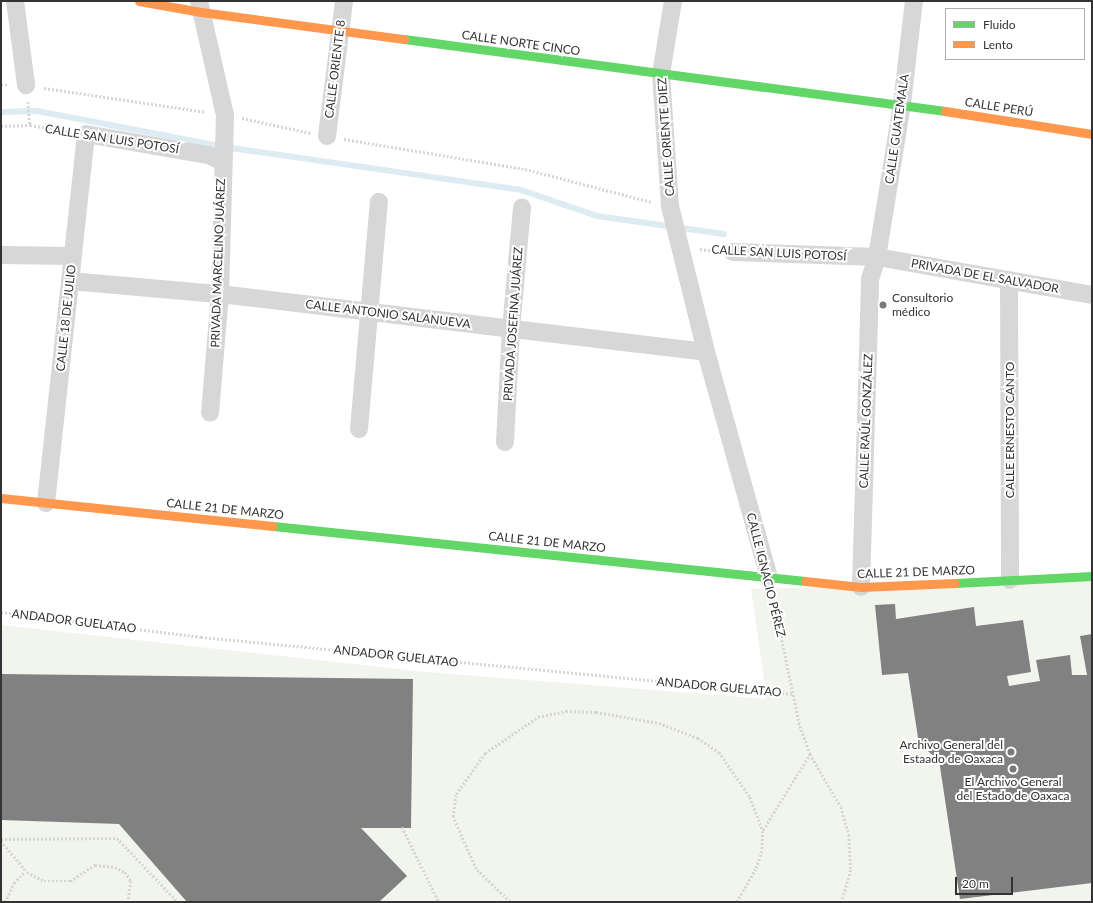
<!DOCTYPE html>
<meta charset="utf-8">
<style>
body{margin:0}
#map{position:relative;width:1093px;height:903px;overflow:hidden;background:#fff;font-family:Lato,sans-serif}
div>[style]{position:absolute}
.green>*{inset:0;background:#f1f5ed}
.stream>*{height:6px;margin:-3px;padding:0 3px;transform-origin:3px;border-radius:3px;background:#ddebf3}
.building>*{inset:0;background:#818181}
.path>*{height:2.5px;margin-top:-1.25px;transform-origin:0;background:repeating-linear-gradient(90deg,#d6d6d6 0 2px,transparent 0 4px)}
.street>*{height:18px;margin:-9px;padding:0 9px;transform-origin:9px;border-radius:9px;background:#d7d7d7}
.fast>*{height:9px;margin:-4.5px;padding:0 4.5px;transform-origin:4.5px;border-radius:4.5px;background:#63d668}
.slow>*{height:9px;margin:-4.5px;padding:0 4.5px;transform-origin:4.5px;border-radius:4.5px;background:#ff974d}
.dots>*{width:11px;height:11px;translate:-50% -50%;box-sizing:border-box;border:2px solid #fff;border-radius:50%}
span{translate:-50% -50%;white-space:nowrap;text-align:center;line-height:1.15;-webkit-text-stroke:4px #fff;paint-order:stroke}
.street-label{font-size:12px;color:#333}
.poi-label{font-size:12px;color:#333}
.left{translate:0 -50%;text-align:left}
.right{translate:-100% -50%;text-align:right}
.frame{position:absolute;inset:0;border:2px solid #333;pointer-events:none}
.legend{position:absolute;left:945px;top:8px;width:140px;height:52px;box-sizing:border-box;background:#fff;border:1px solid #adadad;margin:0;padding:5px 7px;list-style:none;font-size:12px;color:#333}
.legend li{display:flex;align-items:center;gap:8px;height:20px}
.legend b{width:20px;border:1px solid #adadad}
.scale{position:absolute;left:955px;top:877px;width:58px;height:18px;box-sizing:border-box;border:2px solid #333;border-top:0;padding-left:5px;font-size:12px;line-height:14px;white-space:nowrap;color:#333;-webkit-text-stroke:3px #fff;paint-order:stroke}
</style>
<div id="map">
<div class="green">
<i style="clip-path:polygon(1092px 580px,1092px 902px,1px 902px,1px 625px,426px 672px,767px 699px,751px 589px)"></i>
</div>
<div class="stream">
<i style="left:1px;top:112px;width:36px;rotate:-2deg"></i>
<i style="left:37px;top:111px;width:197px;rotate:10.8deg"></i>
<i style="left:231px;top:148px;width:293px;rotate:8.2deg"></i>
<i style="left:521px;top:190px;width:80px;rotate:18.9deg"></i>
<i style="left:597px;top:216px;width:128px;rotate:8.1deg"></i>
</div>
<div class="building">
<i style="clip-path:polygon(895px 604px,896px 619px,974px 607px,976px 626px,1023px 620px,1031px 672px,1007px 676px,1009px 686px,1040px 681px,1036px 660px,1070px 655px,1072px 675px,1087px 675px,1080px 636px,1092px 634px,1092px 883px,960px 899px,939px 760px,919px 744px,908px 673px,882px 675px,875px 605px)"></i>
<i style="clip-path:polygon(1px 674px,413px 679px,411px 828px,361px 828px,407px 876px,379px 902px,187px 902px,119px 824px,1px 820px)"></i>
</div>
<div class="path">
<i style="left:1px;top:85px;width:7px"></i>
<i style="left:44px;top:88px;width:164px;rotate:8.4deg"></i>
<i style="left:28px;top:102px;width:23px;rotate:85deg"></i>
<i style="left:242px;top:118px;width:70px;rotate:12.4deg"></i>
<i style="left:1px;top:126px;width:29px;rotate:-2deg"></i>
<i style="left:30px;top:125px;width:38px;rotate:9deg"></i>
<i style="left:344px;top:139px;width:183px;rotate:9.4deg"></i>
<i style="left:525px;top:169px;width:131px;rotate:14.6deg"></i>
<i style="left:700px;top:249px;width:14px;rotate:8deg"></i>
<i style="left:773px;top:597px;width:132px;rotate:78.2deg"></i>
<i style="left:800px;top:726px;width:30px;rotate:70deg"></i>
<i style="left:810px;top:754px;width:61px;rotate:59.7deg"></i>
<i style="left:841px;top:807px;width:29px;rotate:74deg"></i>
<i style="left:849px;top:835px;width:35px;rotate:87deg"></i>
<i style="left:851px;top:870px;width:33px;rotate:106deg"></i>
<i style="left:1px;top:612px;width:202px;rotate:7.1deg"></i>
<i style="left:201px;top:637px;width:595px;rotate:5.5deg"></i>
<i style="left:402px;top:827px;width:84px;rotate:63.7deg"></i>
<i style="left:763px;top:830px;width:89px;rotate:-58.3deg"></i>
<i style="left:1px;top:839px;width:116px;rotate:-0.5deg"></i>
<i style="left:117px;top:838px;width:88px;rotate:46.4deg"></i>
<i style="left:1px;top:841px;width:40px;rotate:50deg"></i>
<i style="left:27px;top:872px;width:19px;rotate:28deg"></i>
<i style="left:44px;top:881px;width:26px"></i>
<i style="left:70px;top:881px;width:30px;rotate:-33deg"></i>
<i style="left:95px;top:865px;width:20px;rotate:6deg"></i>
<i style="left:115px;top:867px;width:11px;rotate:27deg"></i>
<i style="left:125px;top:872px;width:11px;rotate:56deg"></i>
<i style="left:131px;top:881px;width:21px;rotate:98deg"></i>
<i style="left:5px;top:902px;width:21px;rotate:-65deg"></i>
<i style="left:14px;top:883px;width:16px;rotate:-47deg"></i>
<i style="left:510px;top:902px;width:47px;rotate:-135.9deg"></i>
<i style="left:476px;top:869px;width:57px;rotate:-113.9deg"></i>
<i style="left:453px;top:817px;width:23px;rotate:-83deg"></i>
<i style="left:456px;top:794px;width:50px;rotate:-54.7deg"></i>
<i style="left:485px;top:753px;width:64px;rotate:-34.2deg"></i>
<i style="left:538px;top:717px;width:29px;rotate:-12deg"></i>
<i style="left:566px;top:711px;width:30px;rotate:2deg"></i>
<i style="left:596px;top:712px;width:64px;rotate:9.9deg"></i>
<i style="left:659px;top:723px;width:42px;rotate:21deg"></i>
<i style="left:698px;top:738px;width:25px;rotate:34deg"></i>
<i style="left:719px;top:752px;width:55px;rotate:55.4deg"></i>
<i style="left:750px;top:797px;width:36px;rotate:69deg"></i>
<i style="left:763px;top:831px;width:20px;rotate:93deg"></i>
<i style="left:762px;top:851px;width:19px;rotate:108deg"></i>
<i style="left:756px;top:869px;width:38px;rotate:120deg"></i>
</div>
<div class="street">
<i style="left:15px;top:1px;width:85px;rotate:82.5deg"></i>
<i style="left:199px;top:1px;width:117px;rotate:77.2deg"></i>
<i style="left:225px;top:115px;width:179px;rotate:91.6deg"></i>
<i style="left:220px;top:294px;width:119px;rotate:94.8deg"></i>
<i style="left:673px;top:1px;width:74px;rotate:99.3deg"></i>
<i style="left:661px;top:74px;width:132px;rotate:86.1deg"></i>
<i style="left:670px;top:206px;width:150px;rotate:76.1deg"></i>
<i style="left:706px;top:352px;width:234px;rotate:74.4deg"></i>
<i style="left:327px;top:136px;width:136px;rotate:-82.8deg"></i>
<i style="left:733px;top:252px;width:144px;rotate:2deg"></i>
<i style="left:877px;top:257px;width:218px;rotate:10deg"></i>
<i style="left:1px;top:255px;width:71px;rotate:0.8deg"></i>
<i style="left:1009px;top:280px;width:300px;rotate:89.8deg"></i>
<i style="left:70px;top:281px;width:151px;rotate:5deg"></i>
<i style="left:220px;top:294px;width:489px;rotate:6.8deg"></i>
<i style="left:359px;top:429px;width:228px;rotate:-85deg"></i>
<i style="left:505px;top:442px;width:113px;rotate:-87deg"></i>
<i style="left:511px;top:329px;width:122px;rotate:-84.8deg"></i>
<i style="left:46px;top:503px;width:371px;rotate:-83.8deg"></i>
<i style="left:86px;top:134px;width:124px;rotate:9.8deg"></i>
<i style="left:208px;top:155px;width:15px;rotate:23deg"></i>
<i style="left:861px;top:587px;width:308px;rotate:-88.3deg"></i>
<i style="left:870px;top:279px;width:23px;rotate:-72deg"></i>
<i style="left:877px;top:257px;width:155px;rotate:-80.7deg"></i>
<i style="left:902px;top:104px;width:104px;rotate:-83.4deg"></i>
</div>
<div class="fast">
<i style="left:404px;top:39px;width:546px;rotate:7.58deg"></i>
<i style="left:273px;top:526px;width:535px;rotate:5.9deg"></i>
<i style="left:955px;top:583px;width:137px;rotate:-2.9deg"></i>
</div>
<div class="slow">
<i style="left:139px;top:1px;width:63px;rotate:10.1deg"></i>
<i style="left:201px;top:12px;width:205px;rotate:7.6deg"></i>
<i style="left:945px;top:111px;width:149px;rotate:8.9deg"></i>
<i style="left:1px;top:498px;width:273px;rotate:5.9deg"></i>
<i style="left:805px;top:581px;width:56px;rotate:6.1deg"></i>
<i style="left:861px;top:587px;width:94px;rotate:-2.4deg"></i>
</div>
<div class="dots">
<i style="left:883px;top:305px;background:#7a7a7a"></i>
<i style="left:1011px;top:752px;background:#7a7a7a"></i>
<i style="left:1013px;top:769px;background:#7a7a7a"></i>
</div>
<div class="street-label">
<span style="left:521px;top:43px;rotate:8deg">CALLE NORTE CINCO</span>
<span style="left:335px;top:69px;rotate:-83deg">CALLE ORIENTE 8</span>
<span style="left:999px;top:107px;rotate:9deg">CALLE PERÚ</span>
<span style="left:897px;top:129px;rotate:-82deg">CALLE GUATEMALA</span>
<span style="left:666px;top:137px;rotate:-94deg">CALLE ORIENTE DIEZ</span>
<span style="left:112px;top:139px;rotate:9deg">CALLE SAN LUIS POTOSÍ</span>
<span style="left:779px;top:253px;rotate:3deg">CALLE SAN LUIS POTOSÍ</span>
<span style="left:218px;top:263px;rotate:-88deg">PRIVADA MARCELINO JUÁREZ</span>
<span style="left:985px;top:276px;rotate:10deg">PRIVADA DE EL SALVADOR</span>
<span style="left:388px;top:314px;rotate:7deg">CALLE ANTONIO SALANUEVA</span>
<span style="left:66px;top:318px;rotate:-84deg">CALLE 18 DE JULIO</span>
<span style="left:513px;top:324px;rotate:-86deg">PRIVADA JOSEFINA JUÁREZ</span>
<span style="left:866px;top:421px;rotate:-88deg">CALLE RAÚL GONZÁLEZ</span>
<span style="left:1010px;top:430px;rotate:-90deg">CALLE ERNESTO CANTO</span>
<span style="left:225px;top:509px;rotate:6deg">CALLE 21 DE MARZO</span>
<span style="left:547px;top:542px;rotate:6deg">CALLE 21 DE MARZO</span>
<span style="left:916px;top:572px;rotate:-2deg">CALLE 21 DE MARZO</span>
<span style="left:766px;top:575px;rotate:76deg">CALLE IGNACIO PÉREZ</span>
<span style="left:74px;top:621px;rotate:7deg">ANDADOR GUELATAO</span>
<span style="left:396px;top:656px;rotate:6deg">ANDADOR GUELATAO</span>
<span style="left:719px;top:687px;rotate:5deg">ANDADOR GUELATAO</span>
</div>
<div class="poi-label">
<span class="left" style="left:892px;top:305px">Consultorio<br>médico</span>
<span class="right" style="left:1003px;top:752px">Archivo General del<br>Estaado de Oaxaca</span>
<span style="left:1013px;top:789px">El Archivo General<br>del Estado de Oaxaca</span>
</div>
<div class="frame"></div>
<ul class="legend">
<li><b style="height:5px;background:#63d668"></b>Fluido</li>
<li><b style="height:5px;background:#ff974d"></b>Lento</li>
</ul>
<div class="scale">20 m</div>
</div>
